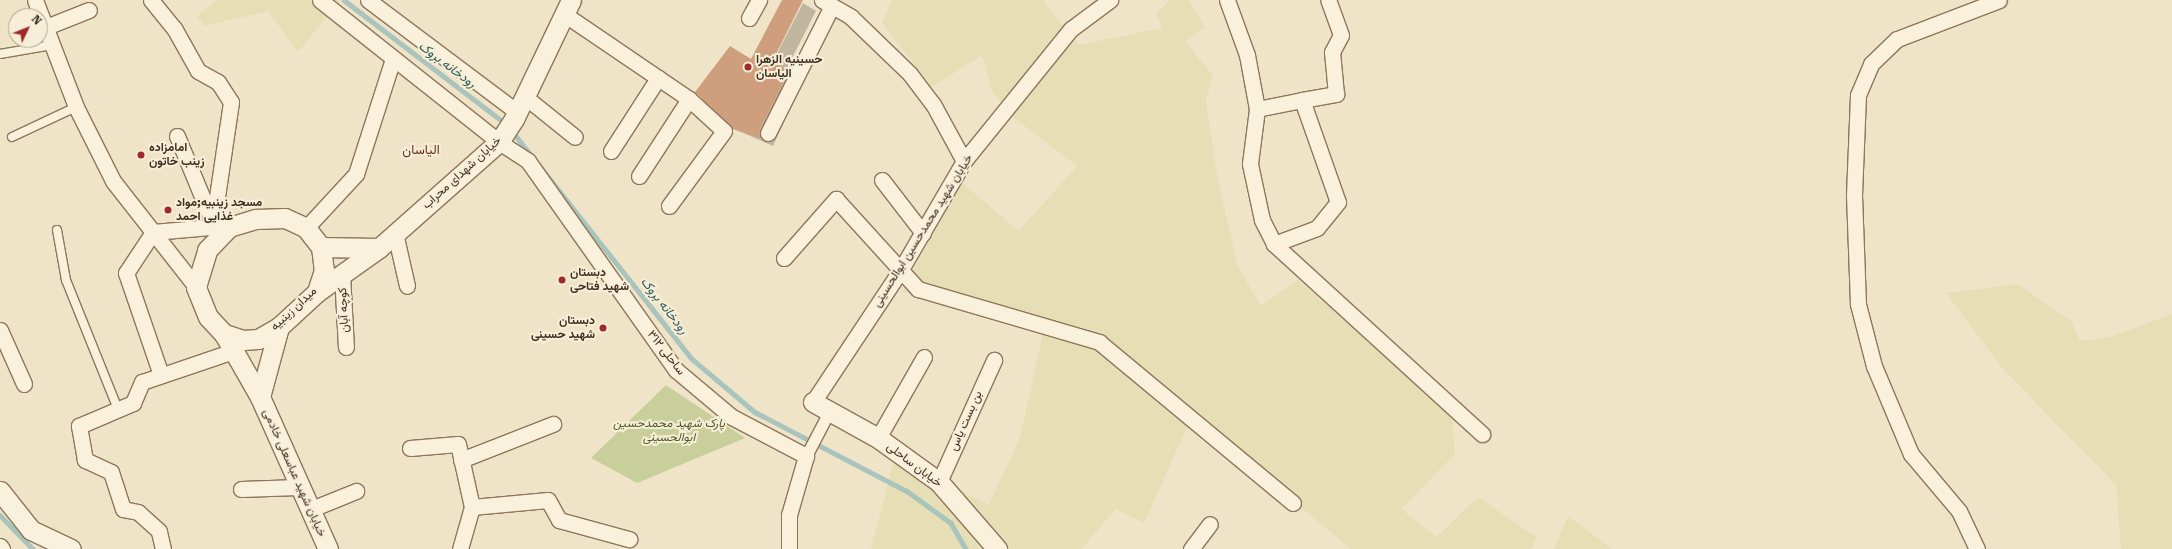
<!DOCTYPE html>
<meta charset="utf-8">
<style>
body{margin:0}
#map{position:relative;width:2172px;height:549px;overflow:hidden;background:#f0e4c8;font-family:"Roboto Serif",Vazirmatn,serif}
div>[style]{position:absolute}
.farmland>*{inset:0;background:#e6deb5}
.green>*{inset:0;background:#c9cf9b}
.shadow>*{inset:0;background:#0003}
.stream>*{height:4.5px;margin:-2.25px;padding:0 2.25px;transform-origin:2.25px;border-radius:2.25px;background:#a9c4bc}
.building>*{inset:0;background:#cf9f7d}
.roads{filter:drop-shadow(1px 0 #8d765c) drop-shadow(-1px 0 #8d765c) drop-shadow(0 1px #8d765c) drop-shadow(0 -1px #8d765c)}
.service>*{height:8px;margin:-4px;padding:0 4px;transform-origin:4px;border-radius:4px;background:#faf1dc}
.pedestrian>*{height:11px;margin:-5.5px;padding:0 5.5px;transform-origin:5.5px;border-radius:5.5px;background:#faf1dc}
.minor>*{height:15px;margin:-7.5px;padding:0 7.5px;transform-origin:7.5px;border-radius:7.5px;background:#faf1dc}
.tertiary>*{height:19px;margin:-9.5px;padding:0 9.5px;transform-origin:9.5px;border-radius:9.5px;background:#faf1dc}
.dots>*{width:11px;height:11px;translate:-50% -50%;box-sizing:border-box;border:2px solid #f7eed8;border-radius:50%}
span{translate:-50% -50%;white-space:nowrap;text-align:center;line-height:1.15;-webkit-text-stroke:4px #f7eed8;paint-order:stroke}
.poi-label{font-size:12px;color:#3d2e20;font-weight:700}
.left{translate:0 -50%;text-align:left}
.right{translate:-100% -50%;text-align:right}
.street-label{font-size:12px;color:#3d2e20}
.park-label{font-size:12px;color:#4d5a26;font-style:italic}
.water-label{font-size:13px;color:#2f5d5a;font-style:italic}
.neighbourhood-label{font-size:13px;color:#6b2e1e}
.north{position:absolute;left:8px;top:8px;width:40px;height:40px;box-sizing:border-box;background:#f7eed8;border:1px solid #ada18e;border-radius:50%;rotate:47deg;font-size:11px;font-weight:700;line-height:16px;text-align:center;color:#3d2e20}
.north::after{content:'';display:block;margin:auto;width:14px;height:18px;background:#9e2a2b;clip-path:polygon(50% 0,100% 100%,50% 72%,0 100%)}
</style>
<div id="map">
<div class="farmland">
<i style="clip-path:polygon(218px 0,340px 0,298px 52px,268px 11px,205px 26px,197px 16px)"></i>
<i style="clip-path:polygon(892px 0,1043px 0,1078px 45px,1162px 28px,1156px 13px,1170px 0,1189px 0,1205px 27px,1185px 42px,1213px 75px,1206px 101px,1218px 181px,1238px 267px,1261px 306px,1298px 280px,1452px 414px,1455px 454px,1401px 509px,1437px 537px,1478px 497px,1536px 537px,1531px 549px,1351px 549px,1192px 416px,1144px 523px,1116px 509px,1081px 549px,871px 549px,895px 457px,989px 505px,1020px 437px,1045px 325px,902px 292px,961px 182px,1019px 231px,1077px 166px,1014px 118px,992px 91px,982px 55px,932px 87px,882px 23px)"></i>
<i style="clip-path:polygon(2018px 284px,2071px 321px,2080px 341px,2111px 337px,2172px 314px,2172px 549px,2121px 549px,2116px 485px,2003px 369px,1946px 293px)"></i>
<i style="clip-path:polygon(1568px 516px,1612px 549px,1554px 549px)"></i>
</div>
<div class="green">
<i style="clip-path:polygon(666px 385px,745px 438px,637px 483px,591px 458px)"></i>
</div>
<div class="shadow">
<i style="clip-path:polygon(783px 0,797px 0,770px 67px,803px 3px,816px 11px,786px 70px,803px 80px,773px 146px,734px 129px,752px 60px)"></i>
</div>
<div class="stream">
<i style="left:344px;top:0;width:204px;rotate:37.4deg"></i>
<i style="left:512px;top:131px;width:289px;rotate:51.7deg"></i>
<i style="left:691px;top:358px;width:84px;rotate:40.2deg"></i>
<i style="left:755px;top:412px;width:171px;rotate:27.5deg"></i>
<i style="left:907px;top:491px;width:54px;rotate:36deg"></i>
<i style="left:951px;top:523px;width:30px;rotate:60deg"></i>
<i style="left:0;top:515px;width:47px;rotate:45.9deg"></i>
</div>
<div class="building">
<i style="clip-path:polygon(782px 0,803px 0,772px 62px,789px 71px,760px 129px,759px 138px,733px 129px,695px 92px,730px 46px,751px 59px)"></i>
</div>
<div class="roads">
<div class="service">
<i style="left:0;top:54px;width:53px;rotate:-9.8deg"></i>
<i style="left:12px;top:137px;width:71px;rotate:-25.1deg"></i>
<i style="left:57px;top:230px;width:51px;rotate:79.8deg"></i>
<i style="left:66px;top:280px;width:137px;rotate:68.1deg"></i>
</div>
<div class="pedestrian">
<i style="left:806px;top:456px;width:50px;rotate:-62.4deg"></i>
</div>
<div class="minor">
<i style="left:35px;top:0;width:115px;rotate:69deg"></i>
<i style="left:76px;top:107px;width:83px;rotate:63.4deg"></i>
<i style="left:113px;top:181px;width:135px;rotate:51.9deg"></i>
<i style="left:151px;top:0;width:36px;rotate:51deg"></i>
<i style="left:174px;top:28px;width:49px;rotate:60.8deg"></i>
<i style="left:198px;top:71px;width:23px;rotate:29deg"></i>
<i style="left:218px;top:82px;width:24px;rotate:57deg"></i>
<i style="left:231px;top:102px;width:123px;rotate:98.4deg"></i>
<i style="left:320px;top:0;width:228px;rotate:38.4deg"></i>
<i style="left:499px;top:142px;width:35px;rotate:33deg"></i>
<i style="left:528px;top:161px;width:256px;rotate:54.7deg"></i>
<i style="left:676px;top:370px;width:73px;rotate:40deg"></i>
<i style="left:732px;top:417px;width:84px;rotate:27.8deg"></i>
<i style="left:806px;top:456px;width:61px;rotate:106.1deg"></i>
<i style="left:789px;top:515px;width:34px;rotate:90deg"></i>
<i style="left:368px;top:0;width:186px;rotate:36.9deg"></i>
<i style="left:822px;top:0;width:34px;rotate:30deg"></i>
<i style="left:851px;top:17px;width:82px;rotate:44deg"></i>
<i style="left:910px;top:74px;width:38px;rotate:53deg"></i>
<i style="left:933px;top:104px;width:65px;rotate:61.5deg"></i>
<i style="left:1227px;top:0;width:59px;rotate:70deg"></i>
<i style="left:1247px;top:55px;width:55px;rotate:79.5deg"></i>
<i style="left:1257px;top:109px;width:55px;rotate:97.3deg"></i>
<i style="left:1250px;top:164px;width:57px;rotate:77.9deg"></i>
<i style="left:1262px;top:220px;width:27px;rotate:63deg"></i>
<i style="left:1274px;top:244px;width:282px;rotate:42.4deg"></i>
<i style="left:564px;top:14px;width:151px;rotate:34.2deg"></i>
<i style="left:689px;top:99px;width:47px;rotate:42.4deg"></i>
<i style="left:724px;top:131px;width:93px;rotate:126.3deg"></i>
<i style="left:749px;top:18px;width:21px;rotate:-61deg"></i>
<i style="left:46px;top:27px;width:46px;rotate:-21.6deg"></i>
<i style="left:524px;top:96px;width:65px;rotate:38.8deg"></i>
<i style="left:1302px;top:100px;width:35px;rotate:-10deg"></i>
<i style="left:1336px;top:94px;width:42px;rotate:-95.4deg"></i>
<i style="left:1332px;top:52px;width:19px;rotate:-62deg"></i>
<i style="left:1341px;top:35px;width:37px;rotate:-110deg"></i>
<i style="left:1257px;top:109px;width:46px;rotate:-11.3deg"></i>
<i style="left:1302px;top:100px;width:108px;rotate:70.6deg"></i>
<i style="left:1338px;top:202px;width:33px;rotate:129deg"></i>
<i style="left:1317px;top:228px;width:46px;rotate:159.6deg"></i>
<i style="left:768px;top:133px;width:142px;rotate:-63.3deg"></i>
<i style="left:177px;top:136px;width:94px;rotate:67.5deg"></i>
<i style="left:611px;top:151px;width:87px;rotate:-57.2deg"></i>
<i style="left:639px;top:176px;width:92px;rotate:-57deg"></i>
<i style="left:882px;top:180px;width:67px;rotate:52.3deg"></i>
<i style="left:306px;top:228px;width:74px;rotate:-47.2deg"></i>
<i style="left:356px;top:174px;width:121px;rotate:-72.2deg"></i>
<i style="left:395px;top:233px;width:54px;rotate:77.2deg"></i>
<i style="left:784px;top:258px;width:79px;rotate:-48.6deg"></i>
<i style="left:836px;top:199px;width:122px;rotate:47.7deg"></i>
<i style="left:918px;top:289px;width:189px;rotate:16.3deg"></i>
<i style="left:1099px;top:342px;width:252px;rotate:39.7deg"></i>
<i style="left:342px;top:274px;width:73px;rotate:86.9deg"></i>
<i style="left:0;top:330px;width:59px;rotate:66deg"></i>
<i style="left:161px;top:375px;width:108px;rotate:-108.9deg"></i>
<i style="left:126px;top:273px;width:49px;rotate:-56.6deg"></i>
<i style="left:153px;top:232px;width:69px;rotate:-5deg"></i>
<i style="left:813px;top:402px;width:157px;rotate:-56.4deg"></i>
<i style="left:900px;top:271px;width:127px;rotate:-59.8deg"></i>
<i style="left:964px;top:161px;width:170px;rotate:-51deg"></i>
<i style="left:1071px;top:29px;width:49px;rotate:-36.6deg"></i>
<i style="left:878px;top:438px;width:93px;rotate:-60.4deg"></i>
<i style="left:410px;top:448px;width:48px;rotate:-4.8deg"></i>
<i style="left:458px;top:444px;width:65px;rotate:77.5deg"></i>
<i style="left:461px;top:460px;width:99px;rotate:-21.4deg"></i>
<i style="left:939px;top:482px;width:134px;rotate:-65.7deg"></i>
<i style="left:241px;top:489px;width:57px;rotate:-2deg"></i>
<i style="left:309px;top:510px;width:51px;rotate:-22deg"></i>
<i style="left:0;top:546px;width:4px;rotate:56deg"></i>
<i style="left:163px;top:549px;width:18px;rotate:-103deg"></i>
<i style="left:159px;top:531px;width:28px;rotate:-138deg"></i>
<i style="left:138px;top:512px;width:15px;rotate:-169deg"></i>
<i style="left:123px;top:509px;width:39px;rotate:-108deg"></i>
<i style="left:111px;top:472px;width:29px;rotate:-155deg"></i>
<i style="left:85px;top:460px;width:35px;rotate:-100deg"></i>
<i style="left:79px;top:426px;width:59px;rotate:-23.1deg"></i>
<i style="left:133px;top:403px;width:23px;rotate:-67deg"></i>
<i style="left:142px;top:382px;width:96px;rotate:-18.8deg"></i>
<i style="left:460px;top:549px;width:44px;rotate:-74.1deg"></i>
<i style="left:472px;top:507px;width:76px;rotate:-5.3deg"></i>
<i style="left:548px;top:500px;width:23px;rotate:61deg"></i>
<i style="left:559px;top:520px;width:73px;rotate:15.2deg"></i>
<i style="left:1191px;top:549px;width:31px;rotate:-53deg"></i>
<i style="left:1977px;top:549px;width:42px;rotate:-115.3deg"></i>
<i style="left:1959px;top:511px;width:75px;rotate:-130.1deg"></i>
<i style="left:1911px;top:454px;width:95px;rotate:-112.8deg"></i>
<i style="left:1874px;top:366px;width:64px;rotate:-104.5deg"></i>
<i style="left:1858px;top:304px;width:109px;rotate:-92.1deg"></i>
<i style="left:1854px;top:195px;width:100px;rotate:-87.7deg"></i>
<i style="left:1858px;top:95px;width:34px;rotate:-67deg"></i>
<i style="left:1871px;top:64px;width:36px;rotate:-44deg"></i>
<i style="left:1897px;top:39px;width:109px;rotate:-20.9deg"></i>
</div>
<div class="tertiary">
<i style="left:285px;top:218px;width:23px;rotate:25deg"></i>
<i style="left:306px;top:228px;width:24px;rotate:52deg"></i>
<i style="left:321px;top:247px;width:23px;rotate:83deg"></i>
<i style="left:324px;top:270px;width:23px;rotate:108deg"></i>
<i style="left:317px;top:292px;width:52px;rotate:137.4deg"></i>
<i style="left:279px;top:327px;width:24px;rotate:150deg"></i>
<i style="left:258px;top:339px;width:15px;rotate:176deg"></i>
<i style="left:243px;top:340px;width:20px;rotate:-162deg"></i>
<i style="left:224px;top:334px;width:23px;rotate:-133deg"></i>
<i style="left:208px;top:317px;width:32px;rotate:-112deg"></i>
<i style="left:196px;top:287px;width:39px;rotate:-73deg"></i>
<i style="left:207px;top:250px;width:32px;rotate:-46deg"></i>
<i style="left:229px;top:227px;width:28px;rotate:-17deg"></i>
<i style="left:256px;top:219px;width:29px;rotate:-2deg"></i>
<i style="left:321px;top:247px;width:58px;rotate:1deg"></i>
<i style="left:317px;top:292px;width:76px;rotate:-35.4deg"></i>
<i style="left:379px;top:248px;width:160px;rotate:-41.5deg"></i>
<i style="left:499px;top:142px;width:27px;rotate:-57deg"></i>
<i style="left:514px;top:119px;width:132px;rotate:-64.4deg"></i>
<i style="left:224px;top:334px;width:73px;rotate:60.3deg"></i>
<i style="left:260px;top:397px;width:167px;rotate:65.9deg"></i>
<i style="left:260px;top:397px;width:73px;rotate:-74.8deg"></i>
<i style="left:813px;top:402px;width:74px;rotate:29deg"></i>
<i style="left:878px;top:438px;width:75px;rotate:35.8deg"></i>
<i style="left:939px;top:482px;width:89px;rotate:49.1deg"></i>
<i style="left:0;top:491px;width:50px;rotate:51.5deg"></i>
<i style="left:31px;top:530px;width:44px;rotate:25.4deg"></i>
</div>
</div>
<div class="dots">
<i style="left:748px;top:67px;background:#9e2a2b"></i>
<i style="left:141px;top:155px;background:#9e2a2b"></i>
<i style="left:168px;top:210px;background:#9e2a2b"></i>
<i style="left:562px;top:280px;background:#9e2a2b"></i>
<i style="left:603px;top:328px;background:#9e2a2b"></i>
</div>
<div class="poi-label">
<span class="left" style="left:756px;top:67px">حسینیه الزهرا<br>الیاسان</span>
<span class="left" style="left:149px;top:155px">امامزاده<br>زینب خاتون</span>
<span class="left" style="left:176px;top:210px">مسجد زینبیه;مواد<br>غذایی احمد</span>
<span class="left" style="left:570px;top:280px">دبستان<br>شهید فتاحی</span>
<span class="right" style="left:595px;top:328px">دبستان<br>شهید حسینی</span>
</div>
<div class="street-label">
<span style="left:462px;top:173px;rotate:-42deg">خیابان شهدای محراب</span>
<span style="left:923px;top:231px;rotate:-58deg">خیابان شهید محمدحسین ابوالحسینی</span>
<span style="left:294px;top:309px;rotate:-43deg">میدان زینبیه</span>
<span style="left:344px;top:310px;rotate:-93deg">کوچه آبان</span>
<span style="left:666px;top:353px;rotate:52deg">ساحلی ۳۱۲</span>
<span style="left:966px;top:421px;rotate:-66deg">بن بست یاس</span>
<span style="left:914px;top:465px;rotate:37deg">خیابان ساحلی</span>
<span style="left:294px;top:473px;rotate:66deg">خیابان شهید عباسعلی خادمی</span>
</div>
<div class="park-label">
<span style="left:669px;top:431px">پارک شهید محمدحسین<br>ابوالحسینی</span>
</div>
<div class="water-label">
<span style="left:447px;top:65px;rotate:37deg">رودخانه بروک</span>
<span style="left:664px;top:306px;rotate:52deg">رودخانه بروک</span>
</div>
<div class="neighbourhood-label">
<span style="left:421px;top:150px">الیاسان</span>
</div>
<div class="north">N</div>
</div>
